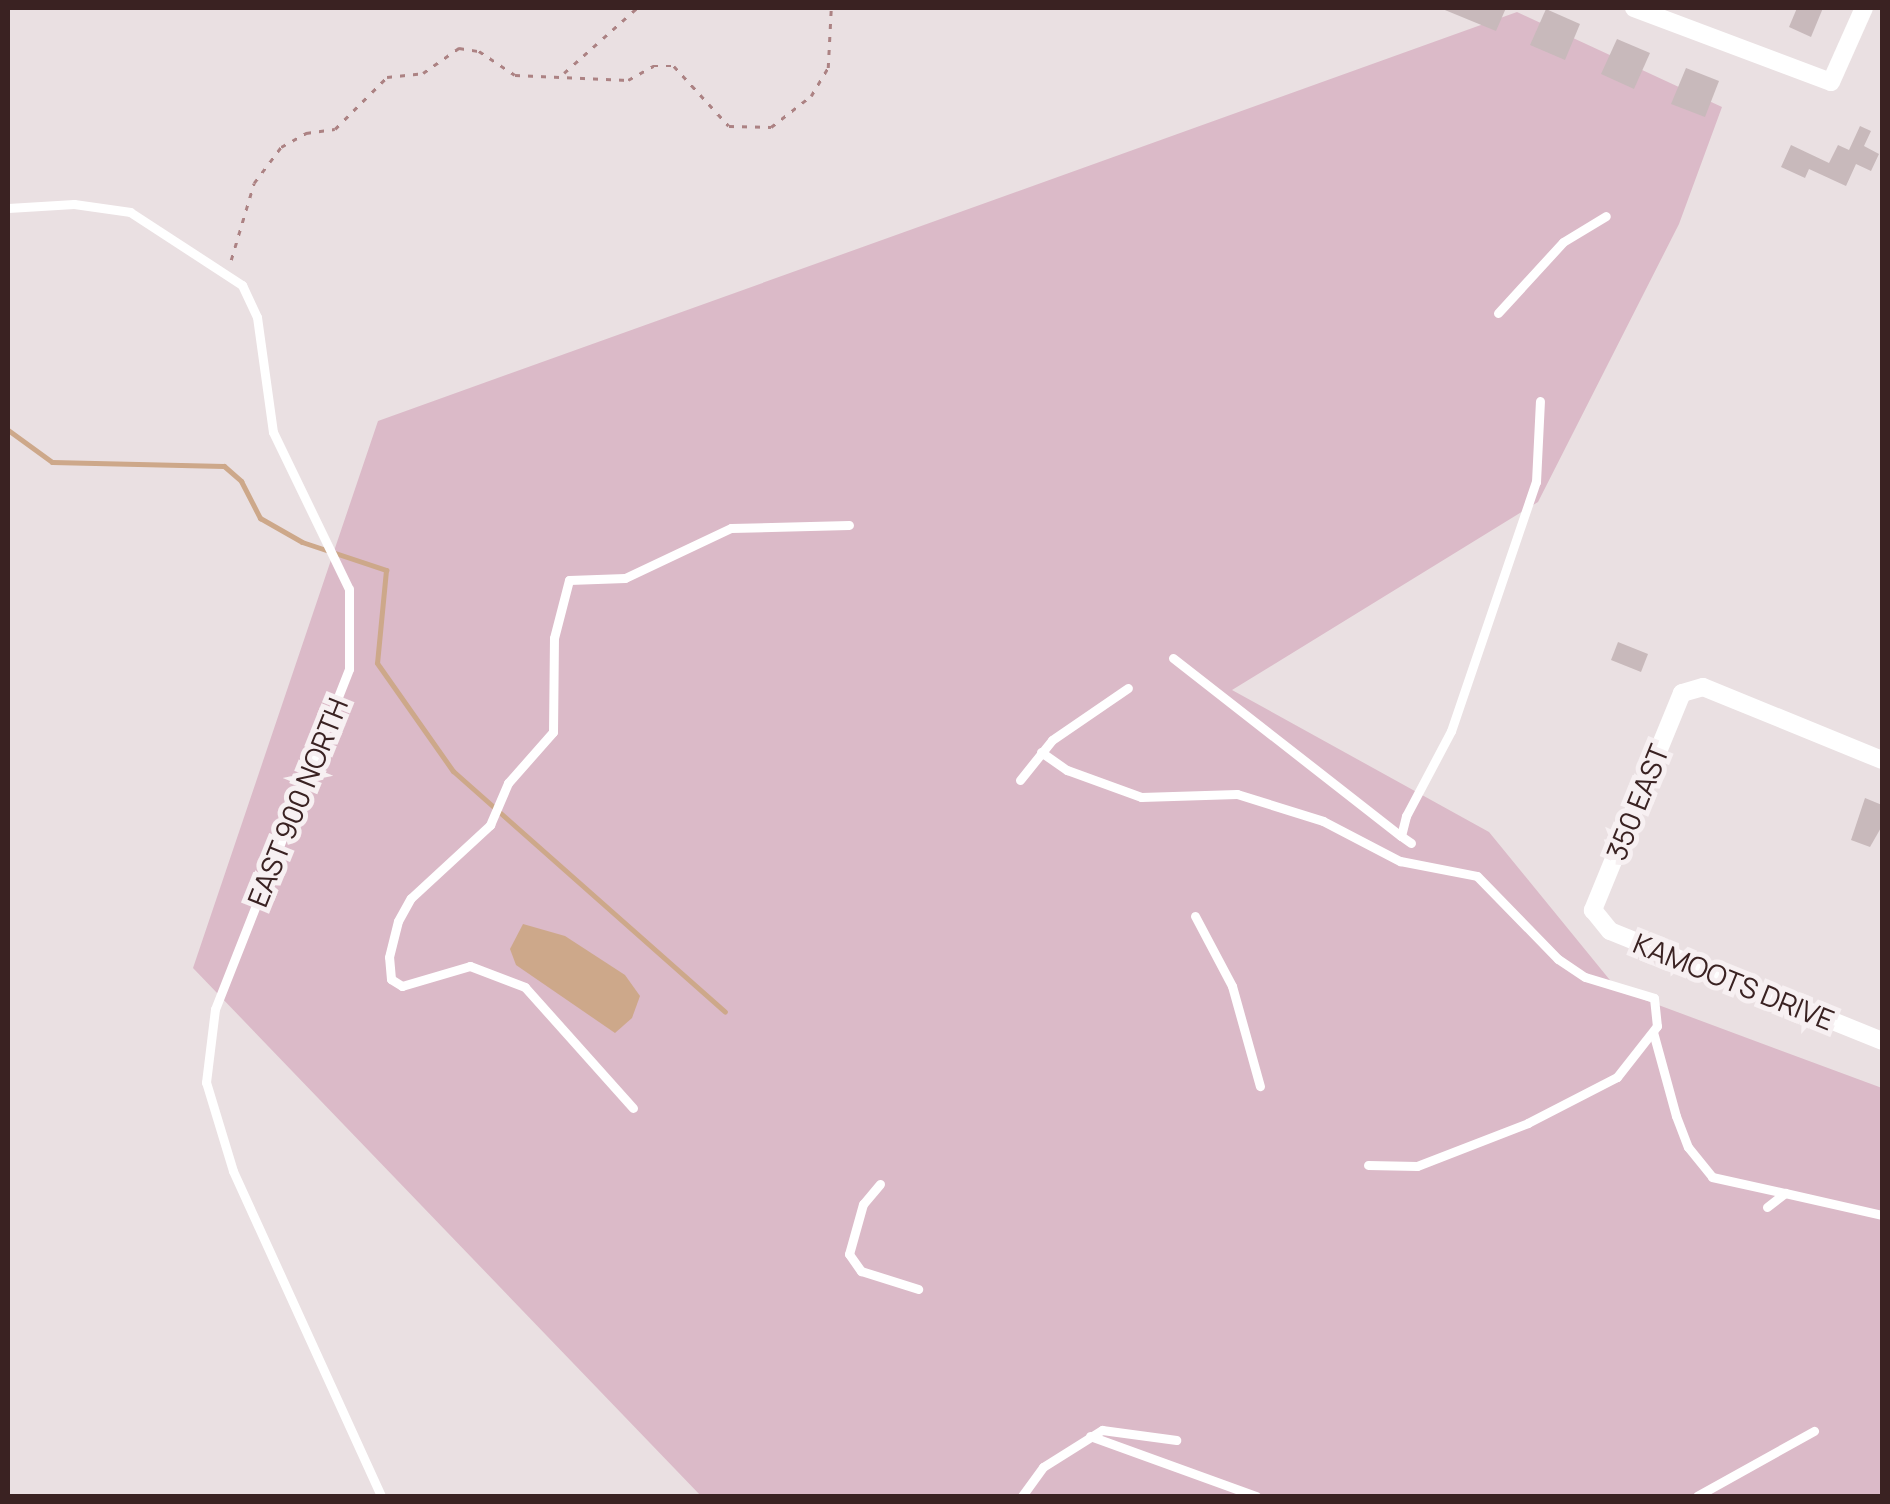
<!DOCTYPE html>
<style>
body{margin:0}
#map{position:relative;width:1890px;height:1504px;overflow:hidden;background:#eae0e2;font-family:Manrope,sans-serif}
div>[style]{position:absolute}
.green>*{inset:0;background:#dbbac8}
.water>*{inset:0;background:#cda88a}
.stream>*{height:5px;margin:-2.5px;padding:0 2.5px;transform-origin:2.5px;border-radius:2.5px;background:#cda88a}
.building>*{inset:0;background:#c8b9bb}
.path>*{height:2.5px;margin-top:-1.25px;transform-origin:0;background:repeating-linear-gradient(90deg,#ac8283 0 5px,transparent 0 13px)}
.lane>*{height:9px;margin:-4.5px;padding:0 4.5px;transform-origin:4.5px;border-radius:4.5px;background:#fff}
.street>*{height:18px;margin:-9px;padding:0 9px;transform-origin:9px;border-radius:9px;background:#fff}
span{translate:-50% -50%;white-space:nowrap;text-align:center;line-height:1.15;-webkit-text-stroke:10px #f7f0f2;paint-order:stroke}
.street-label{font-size:28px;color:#3a2222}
.frame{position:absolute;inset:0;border:10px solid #3a2222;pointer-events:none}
</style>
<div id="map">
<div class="green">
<i style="clip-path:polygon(1517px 12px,1722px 107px,1679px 224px,1538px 502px,1232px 690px,1489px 832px,1618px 990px,1882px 1088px,1882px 1496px,701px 1496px,193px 968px,378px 421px)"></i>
</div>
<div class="water">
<i style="clip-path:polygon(523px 924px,565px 936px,625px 975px,640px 996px,632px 1018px,615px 1033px,516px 965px,510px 949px)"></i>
</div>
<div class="stream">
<i style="left:8px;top:430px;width:54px;rotate:36deg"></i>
<i style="left:52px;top:462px;width:172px;rotate:1.3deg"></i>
<i style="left:224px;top:466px;width:23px;rotate:41deg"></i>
<i style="left:241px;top:481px;width:42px;rotate:62.8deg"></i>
<i style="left:260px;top:518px;width:48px;rotate:29.7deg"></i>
<i style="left:302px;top:542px;width:89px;rotate:18.4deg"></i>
<i style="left:386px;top:570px;width:93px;rotate:95.5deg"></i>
<i style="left:377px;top:663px;width:132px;rotate:54.9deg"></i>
<i style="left:453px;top:771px;width:363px;rotate:41.5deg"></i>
</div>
<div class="building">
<i style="clip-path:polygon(1440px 8px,1506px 8px,1496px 31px)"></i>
<i style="clip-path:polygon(1797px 8px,1823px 8px,1811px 37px,1789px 27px)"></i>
<i style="clip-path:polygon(1546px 9px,1580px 24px,1565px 60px,1530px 45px)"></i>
<i style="clip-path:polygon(1617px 39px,1650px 53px,1634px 89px,1601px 74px)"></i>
<i style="clip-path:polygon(1686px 68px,1719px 81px,1705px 117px,1671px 104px)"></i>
<i style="clip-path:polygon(1860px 126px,1871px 131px,1864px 146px,1879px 154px,1871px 171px,1856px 164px,1846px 186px,1809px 169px,1805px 178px,1781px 167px,1791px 145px,1829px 163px,1838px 145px,1849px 150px)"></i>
<i style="clip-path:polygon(1618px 642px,1648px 654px,1641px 672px,1611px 660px)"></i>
<i style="clip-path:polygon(1865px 798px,1882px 805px,1882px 826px,1870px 847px,1851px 840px)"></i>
</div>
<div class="path">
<i style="left:564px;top:73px;width:98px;rotate:-41.7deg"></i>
<i style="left:231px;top:260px;width:80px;rotate:-73.4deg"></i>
<i style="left:254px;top:183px;width:45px;rotate:-53.1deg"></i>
<i style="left:281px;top:147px;width:29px;rotate:-29deg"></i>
<i style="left:306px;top:133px;width:29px;rotate:-8deg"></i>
<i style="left:335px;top:129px;width:74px;rotate:-45deg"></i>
<i style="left:387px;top:77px;width:36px;rotate:-6deg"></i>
<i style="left:423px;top:73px;width:44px;rotate:-34.8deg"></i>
<i style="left:459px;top:48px;width:20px;rotate:9deg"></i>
<i style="left:479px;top:51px;width:43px;rotate:33.7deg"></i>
<i style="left:515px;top:75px;width:113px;rotate:2.5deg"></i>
<i style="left:628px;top:80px;width:29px;rotate:-29deg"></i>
<i style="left:653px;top:66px;width:21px"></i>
<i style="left:674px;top:66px;width:81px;rotate:47.5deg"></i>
<i style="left:729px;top:126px;width:42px;rotate:1.4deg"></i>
<i style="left:771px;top:127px;width:51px;rotate:-37.8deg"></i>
<i style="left:811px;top:96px;width:33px;rotate:-59deg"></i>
<i style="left:828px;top:68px;width:60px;rotate:-87.1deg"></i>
</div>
<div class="lane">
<i style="left:8px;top:208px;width:66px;rotate:-3.5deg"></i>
<i style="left:74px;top:204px;width:57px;rotate:8.1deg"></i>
<i style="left:130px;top:212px;width:134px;rotate:33.1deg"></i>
<i style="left:242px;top:285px;width:35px;rotate:65deg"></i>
<i style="left:257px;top:317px;width:116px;rotate:82.1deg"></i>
<i style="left:273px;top:432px;width:174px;rotate:64.2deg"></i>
<i style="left:349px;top:589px;width:80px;rotate:90deg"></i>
<i style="left:349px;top:669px;width:365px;rotate:111.5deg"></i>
<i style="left:215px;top:1009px;width:74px;rotate:97deg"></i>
<i style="left:206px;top:1082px;width:93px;rotate:73.1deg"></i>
<i style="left:233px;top:1171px;width:357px;rotate:65.5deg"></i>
<i style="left:1498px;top:313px;width:96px;rotate:-47.5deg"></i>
<i style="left:1563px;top:242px;width:50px;rotate:-31.2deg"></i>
<i style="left:1173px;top:658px;width:289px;rotate:38deg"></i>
<i style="left:1041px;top:752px;width:32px;rotate:35deg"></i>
<i style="left:1067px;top:770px;width:79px;rotate:20deg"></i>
<i style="left:1141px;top:797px;width:96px;rotate:-1.8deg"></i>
<i style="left:1237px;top:794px;width:90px;rotate:17.4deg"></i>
<i style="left:1323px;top:821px;width:87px;rotate:27.5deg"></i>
<i style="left:1400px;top:861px;width:78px;rotate:11deg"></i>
<i style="left:1477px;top:876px;width:116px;rotate:45.7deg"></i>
<i style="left:1558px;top:959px;width:32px;rotate:34deg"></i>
<i style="left:1585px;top:977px;width:72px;rotate:16.9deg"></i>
<i style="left:1654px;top:998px;width:28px;rotate:84deg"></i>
<i style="left:1657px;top:1026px;width:65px;rotate:128.1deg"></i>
<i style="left:1617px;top:1077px;width:100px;rotate:152.7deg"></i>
<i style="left:1528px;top:1123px;width:119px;rotate:158.8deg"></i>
<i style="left:1417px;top:1166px;width:49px;rotate:-178.8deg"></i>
<i style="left:1020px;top:780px;width:51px;rotate:-51.3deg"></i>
<i style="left:1052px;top:740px;width:92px;rotate:-34.4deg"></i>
<i style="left:1411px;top:843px;width:12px;rotate:-145deg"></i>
<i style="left:1401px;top:836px;width:21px;rotate:-76deg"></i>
<i style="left:1406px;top:816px;width:96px;rotate:-62.1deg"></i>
<i style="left:1451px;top:731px;width:263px;rotate:-71.2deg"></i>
<i style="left:1536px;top:482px;width:81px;rotate:-87.2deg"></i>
<i style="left:1195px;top:916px;width:79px;rotate:62.1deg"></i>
<i style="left:1232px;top:986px;width:104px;rotate:74.4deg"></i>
<i style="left:1653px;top:1032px;width:87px;rotate:74.7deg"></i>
<i style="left:1676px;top:1116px;width:33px;rotate:69deg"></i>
<i style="left:1688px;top:1147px;width:38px;rotate:51deg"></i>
<i style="left:1712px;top:1177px;width:75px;rotate:12.4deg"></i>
<i style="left:633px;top:1108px;width:162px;rotate:-131.8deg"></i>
<i style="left:525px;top:987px;width:59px;rotate:-159.1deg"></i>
<i style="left:470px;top:966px;width:71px;rotate:163.6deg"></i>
<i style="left:402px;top:986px;width:13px;rotate:-148deg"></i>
<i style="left:391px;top:979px;width:22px;rotate:-95deg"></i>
<i style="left:389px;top:957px;width:37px;rotate:-76deg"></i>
<i style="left:398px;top:921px;width:26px;rotate:-61deg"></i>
<i style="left:411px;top:898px;width:108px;rotate:-42.7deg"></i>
<i style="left:490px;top:825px;width:46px;rotate:-66.8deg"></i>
<i style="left:508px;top:783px;width:68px;rotate:-48.6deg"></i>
<i style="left:553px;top:732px;width:94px;rotate:-89.4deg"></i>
<i style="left:554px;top:638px;width:60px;rotate:-75.5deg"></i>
<i style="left:569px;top:580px;width:56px;rotate:-2deg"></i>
<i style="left:625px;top:578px;width:117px;rotate:-25.3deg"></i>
<i style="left:731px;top:528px;width:118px;rotate:-1.5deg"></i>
<i style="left:880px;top:1184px;width:26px;rotate:130deg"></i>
<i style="left:863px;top:1204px;width:52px;rotate:105.6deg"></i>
<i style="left:849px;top:1254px;width:21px;rotate:55deg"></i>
<i style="left:861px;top:1271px;width:60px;rotate:17.5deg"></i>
<i style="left:1767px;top:1207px;width:23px;rotate:-38deg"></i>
<i style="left:1785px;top:1193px;width:99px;rotate:12.8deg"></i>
<i style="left:1090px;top:1436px;width:177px;rotate:19.9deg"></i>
<i style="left:1022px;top:1496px;width:36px;rotate:-54deg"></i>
<i style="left:1043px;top:1467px;width:70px;rotate:-32.1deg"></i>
<i style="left:1102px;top:1430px;width:75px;rotate:7.7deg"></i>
<i style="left:1697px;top:1496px;width:134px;rotate:-29.1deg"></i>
</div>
<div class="street">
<i style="left:1634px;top:8px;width:210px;rotate:20.6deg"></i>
<i style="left:1831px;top:82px;width:81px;rotate:-66deg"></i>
<i style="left:1882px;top:760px;width:193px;rotate:-157.8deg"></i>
<i style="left:1703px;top:687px;width:22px;rotate:164deg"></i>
<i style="left:1682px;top:693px;width:235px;rotate:112.3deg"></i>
<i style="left:1593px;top:910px;width:27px;rotate:51deg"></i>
<i style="left:1610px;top:931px;width:293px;rotate:22deg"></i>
</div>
<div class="street-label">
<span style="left:297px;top:802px;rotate:-68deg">EAST 900 NORTH</span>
<span style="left:1637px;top:802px;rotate:-68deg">350 EAST</span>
<span style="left:1734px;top:981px;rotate:22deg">KAMOOTS DRIVE</span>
</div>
<div class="frame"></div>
</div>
